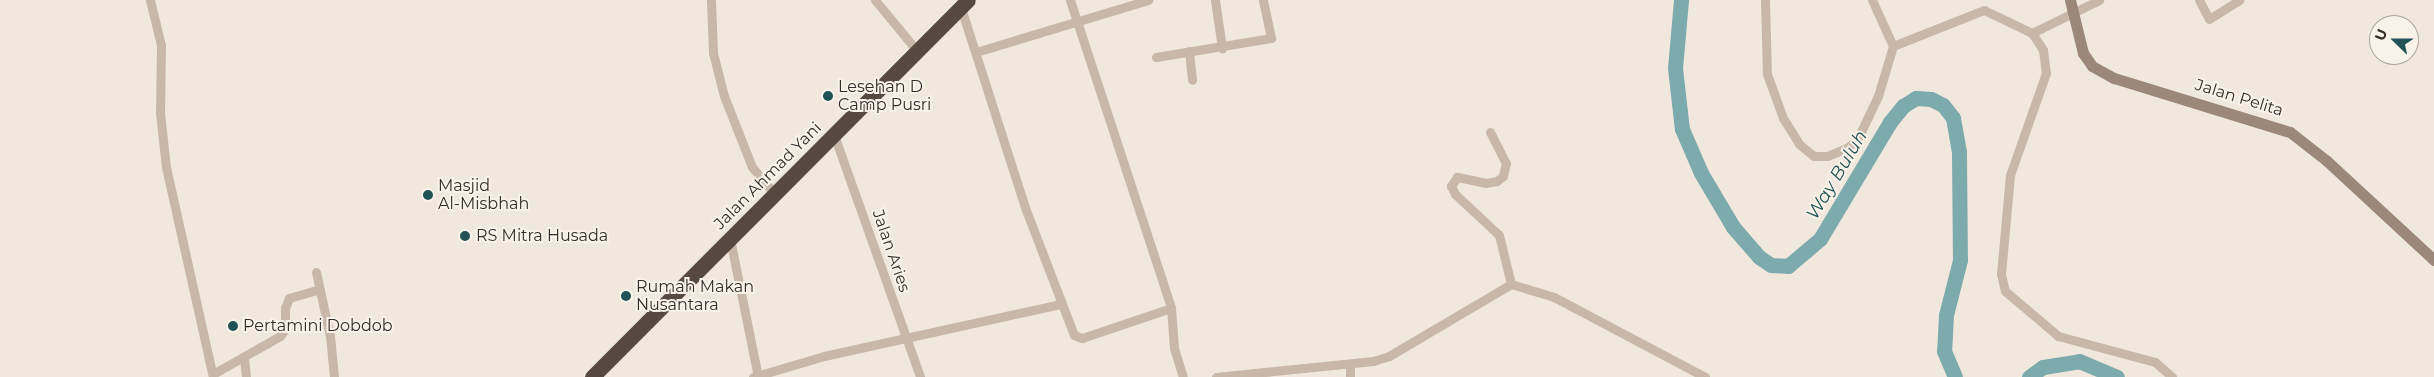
<!DOCTYPE html>
<style>
body{margin:0}
#map{position:relative;width:2434px;height:377px;overflow:hidden;background:#f1e8dd;font-family:Montserrat,sans-serif}
div>[style]{position:absolute}
.river>*{height:15px;margin:-7.5px;padding:0 7.5px;transform-origin:7.5px;border-radius:7.5px;background:#7daaad}
.street>*{height:9px;margin:-4.5px;padding:0 4.5px;transform-origin:4.5px;border-radius:4.5px;background:#c9b8a9}
.secondary>*{height:11px;margin:-5.5px;padding:0 5.5px;transform-origin:5.5px;border-radius:5.5px;background:#9c877b}
.highway>*{height:15px;margin:-7.5px;padding:0 7.5px;transform-origin:7.5px;border-radius:7.5px;background:#574840}
.dots>*{width:14px;height:14px;translate:-50% -50%;box-sizing:border-box;border:2px solid #f9f2e9;border-radius:50%}
span{translate:-50% -50%;white-space:nowrap;text-align:center;line-height:1.15;-webkit-text-stroke:4px #f9f2e9;paint-order:stroke}
.poi-label{font-size:16px;color:#362d29}
.left{translate:0 -50%;text-align:left}
.street-label{font-size:16px;color:#362d29}
.water-label{font-size:18px;color:#205256;font-style:italic}
.north{position:absolute;left:2369px;top:15px;width:50px;height:50px;box-sizing:border-box;background:#f9f2e9;border:1px solid #aba39c;border-radius:50%;rotate:292deg;font-size:14px;font-weight:700;line-height:20px;text-align:center;color:#362d29}
.north::after{content:'';display:block;margin:auto;width:18px;height:22px;background:#205256;clip-path:polygon(50% 0,100% 100%,50% 72%,0 100%)}
</style>
<div id="map">
<div class="river">
<i style="left:1681px;top:0;width:68px;rotate:95deg"></i>
<i style="left:1675px;top:68px;width:61px;rotate:83.5deg"></i>
<i style="left:1682px;top:129px;width:48px;rotate:66.6deg"></i>
<i style="left:1701px;top:173px;width:63px;rotate:59.3deg"></i>
<i style="left:1733px;top:227px;width:40px;rotate:49deg"></i>
<i style="left:1759px;top:257px;width:14px;rotate:34deg"></i>
<i style="left:1771px;top:265px;width:17px;rotate:3deg"></i>
<i style="left:1788px;top:266px;width:42px;rotate:-40.2deg"></i>
<i style="left:1820px;top:239px;width:136px;rotate:-59.1deg"></i>
<i style="left:1890px;top:122px;width:21px;rotate:-51deg"></i>
<i style="left:1903px;top:106px;width:15px;rotate:-32deg"></i>
<i style="left:1916px;top:98px;width:15px;rotate:4deg"></i>
<i style="left:1931px;top:99px;width:13px;rotate:27deg"></i>
<i style="left:1943px;top:105px;width:16px;rotate:52deg"></i>
<i style="left:1953px;top:118px;width:35px;rotate:80deg"></i>
<i style="left:1959px;top:152px;width:108px;rotate:89.5deg"></i>
<i style="left:1960px;top:260px;width:57px;rotate:104.3deg"></i>
<i style="left:1946px;top:315px;width:36px;rotate:93deg"></i>
<i style="left:1944px;top:351px;width:28px;rotate:67deg"></i>
<i style="left:2029px;top:377px;width:17px;rotate:-36deg"></i>
<i style="left:2043px;top:367px;width:36px;rotate:-9deg"></i>
<i style="left:2079px;top:361px;width:41px;rotate:22.8deg"></i>
</div>
<div class="street">
<i style="left:150px;top:0;width:46px;rotate:76.3deg"></i>
<i style="left:161px;top:45px;width:68px;rotate:90.8deg"></i>
<i style="left:160px;top:113px;width:54px;rotate:83.7deg"></i>
<i style="left:166px;top:167px;width:215px;rotate:77.4deg"></i>
<i style="left:711px;top:0;width:53px;rotate:87.8deg"></i>
<i style="left:713px;top:53px;width:44px;rotate:75.7deg"></i>
<i style="left:724px;top:96px;width:76px;rotate:68.5deg"></i>
<i style="left:752px;top:167px;width:35px;rotate:50deg"></i>
<i style="left:875px;top:0;width:67px;rotate:50.4deg"></i>
<i style="left:1070px;top:0;width:324px;rotate:71.8deg"></i>
<i style="left:1171px;top:308px;width:40px;rotate:85.7deg"></i>
<i style="left:1174px;top:348px;width:30px;rotate:73deg"></i>
<i style="left:1215px;top:0;width:49px;rotate:81.7deg"></i>
<i style="left:1765px;top:0;width:74px;rotate:88.5deg"></i>
<i style="left:1767px;top:74px;width:47px;rotate:70deg"></i>
<i style="left:1783px;top:118px;width:31px;rotate:58deg"></i>
<i style="left:1799px;top:144px;width:19px;rotate:39deg"></i>
<i style="left:1814px;top:156px;width:13px"></i>
<i style="left:1827px;top:156px;width:22px;rotate:-22deg"></i>
<i style="left:1847px;top:148px;width:13px;rotate:-39deg"></i>
<i style="left:1857px;top:140px;width:49px;rotate:-64.5deg"></i>
<i style="left:1878px;top:96px;width:52px;rotate:-73.3deg"></i>
<i style="left:1893px;top:46px;width:98px;rotate:-21.6deg"></i>
<i style="left:1984px;top:10px;width:53px;rotate:25.6deg"></i>
<i style="left:2032px;top:33px;width:20px;rotate:57deg"></i>
<i style="left:2043px;top:50px;width:23px;rotate:83deg"></i>
<i style="left:2046px;top:73px;width:108px;rotate:109.4deg"></i>
<i style="left:2010px;top:175px;width:99px;rotate:95.2deg"></i>
<i style="left:2001px;top:274px;width:17px;rotate:77deg"></i>
<i style="left:2005px;top:291px;width:70px;rotate:40.3deg"></i>
<i style="left:2058px;top:336px;width:100px;rotate:15deg"></i>
<i style="left:2155px;top:362px;width:23px;rotate:41deg"></i>
<i style="left:1872px;top:0;width:51px;rotate:65.5deg"></i>
<i style="left:2199px;top:0;width:21px;rotate:62deg"></i>
<i style="left:2209px;top:19px;width:36px;rotate:-32deg"></i>
<i style="left:960px;top:5px;width:215px;rotate:72.2deg"></i>
<i style="left:1026px;top:210px;width:134px;rotate:69deg"></i>
<i style="left:1074px;top:335px;width:9px;rotate:21deg"></i>
<i style="left:1082px;top:338px;width:94px;rotate:-18.6deg"></i>
<i style="left:2032px;top:33px;width:75px;rotate:-26.2deg"></i>
<i style="left:1189px;top:51px;width:29px;rotate:84deg"></i>
<i style="left:976px;top:52px;width:180px;rotate:-16.8deg"></i>
<i style="left:1156px;top:57px;width:117px;rotate:-9.4deg"></i>
<i style="left:1271px;top:38px;width:39px;rotate:-102deg"></i>
<i style="left:1490px;top:132px;width:35px;rotate:63deg"></i>
<i style="left:1506px;top:163px;width:13px;rotate:103deg"></i>
<i style="left:1503px;top:176px;width:8px;rotate:140deg"></i>
<i style="left:1497px;top:181px;width:11px;rotate:170deg"></i>
<i style="left:1486px;top:183px;width:30px;rotate:-168deg"></i>
<i style="left:1457px;top:177px;width:11px;rotate:124deg"></i>
<i style="left:1451px;top:186px;width:9px;rotate:63deg"></i>
<i style="left:1455px;top:194px;width:60px;rotate:43deg"></i>
<i style="left:1499px;top:235px;width:50px;rotate:76.2deg"></i>
<i style="left:834px;top:135px;width:257px;rotate:70.4deg"></i>
<i style="left:730px;top:239px;width:141px;rotate:78.5deg"></i>
<i style="left:316px;top:272px;width:66px;rotate:77.7deg"></i>
<i style="left:330px;top:336px;width:41px;rotate:84.4deg"></i>
<i style="left:244px;top:358px;width:19px;rotate:84deg"></i>
<i style="left:213px;top:374px;width:77px;rotate:-29.6deg"></i>
<i style="left:280px;top:336px;width:9px;rotate:-54deg"></i>
<i style="left:285px;top:329px;width:21px;rotate:-90deg"></i>
<i style="left:285px;top:308px;width:11px;rotate:-68deg"></i>
<i style="left:289px;top:298px;width:32px;rotate:-16deg"></i>
<i style="left:753px;top:377px;width:74px;rotate:-16.5deg"></i>
<i style="left:824px;top:356px;width:243px;rotate:-12.4deg"></i>
<i style="left:1216px;top:377px;width:158px;rotate:-5.8deg"></i>
<i style="left:1373px;top:361px;width:17px;rotate:-17deg"></i>
<i style="left:1389px;top:356px;width:142px;rotate:-30.5deg"></i>
<i style="left:1511px;top:284px;width:45px;rotate:16.8deg"></i>
<i style="left:1554px;top:297px;width:171px;rotate:27.9deg"></i>
<i style="left:1350px;top:377px;width:11px;rotate:-90deg"></i>
</div>
<div class="secondary">
<i style="left:2070px;top:0;width:55px;rotate:76.2deg"></i>
<i style="left:2083px;top:53px;width:16px;rotate:55deg"></i>
<i style="left:2092px;top:66px;width:25px;rotate:29deg"></i>
<i style="left:2114px;top:78px;width:184px;rotate:17.1deg"></i>
<i style="left:2290px;top:132px;width:47px;rotate:38.1deg"></i>
<i style="left:2327px;top:161px;width:146px;rotate:42.8deg"></i>
</div>
<div class="highway">
<i style="left:592px;top:377px;width:532px;rotate:-45.08deg"></i>
</div>
<div class="dots">
<i style="left:828px;top:96px;background:#205256"></i>
<i style="left:428px;top:195px;background:#205256"></i>
<i style="left:465px;top:236px;background:#205256"></i>
<i style="left:626px;top:296px;background:#205256"></i>
<i style="left:233px;top:326px;background:#205256"></i>
</div>
<div class="poi-label">
<span class="left" style="left:838px;top:96px">Lesehan D<br>Camp Pusri</span>
<span class="left" style="left:438px;top:195px">Masjid<br>Al-Misbhah</span>
<span class="left" style="left:476px;top:236px">RS Mitra Husada</span>
<span class="left" style="left:636px;top:296px">Rumah Makan<br>Nusantara</span>
<span class="left" style="left:243px;top:326px">Pertamini Dobdob</span>
</div>
<div class="street-label">
<span style="left:2239px;top:98px;rotate:17deg">Jalan Pelita</span>
<span style="left:768px;top:176px;rotate:-45deg">Jalan Ahmad Yani</span>
<span style="left:891px;top:251px;rotate:71deg">Jalan Aries</span>
</div>
<div class="water-label">
<span style="left:1837px;top:175px;rotate:-59deg">Way Buluh</span>
</div>
<div class="north">U</div>
</div>
